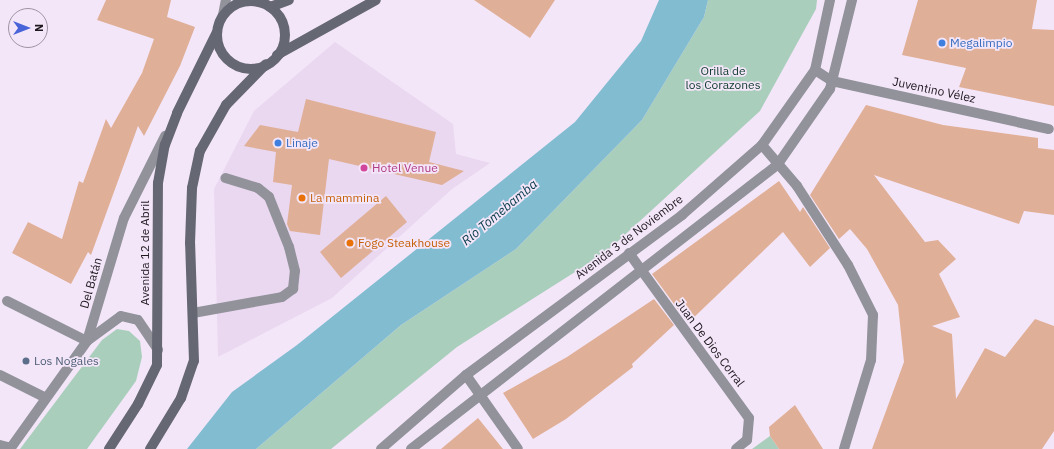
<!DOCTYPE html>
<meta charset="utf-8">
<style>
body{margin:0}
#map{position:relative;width:1054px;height:449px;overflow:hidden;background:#f4e6f9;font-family:"IBM Plex Sans",sans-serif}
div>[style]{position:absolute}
.built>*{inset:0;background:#ead7f0}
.green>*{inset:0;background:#aacebc}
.water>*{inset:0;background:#82bcd1}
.building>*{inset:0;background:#e0af97}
.service>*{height:10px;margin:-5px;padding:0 5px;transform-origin:5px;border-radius:5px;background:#91929a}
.minor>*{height:10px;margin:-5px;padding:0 5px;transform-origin:5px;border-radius:5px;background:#91929a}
.tertiary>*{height:10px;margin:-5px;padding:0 5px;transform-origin:5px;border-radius:5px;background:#91929a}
.secondary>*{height:10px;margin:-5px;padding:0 5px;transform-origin:5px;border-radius:5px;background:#656773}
.secondary>.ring{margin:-5px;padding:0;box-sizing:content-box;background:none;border:10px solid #656773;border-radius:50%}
.dots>*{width:11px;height:11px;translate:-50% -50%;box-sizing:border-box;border:2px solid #f4e6f9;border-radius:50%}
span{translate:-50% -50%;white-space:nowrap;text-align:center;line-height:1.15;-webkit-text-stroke:3.5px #f4e6f9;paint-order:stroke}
.shop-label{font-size:12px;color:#366cbe}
.left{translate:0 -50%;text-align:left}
.park-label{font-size:12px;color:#0b3928}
.street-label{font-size:12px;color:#1e191f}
.hotel-label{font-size:12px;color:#b23c85}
.food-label{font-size:12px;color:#c56008}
.service-label{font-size:12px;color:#4e5e75}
.water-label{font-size:13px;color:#033949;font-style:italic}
.north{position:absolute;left:8px;top:8px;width:40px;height:40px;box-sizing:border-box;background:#f4e6f9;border:1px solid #9e94a2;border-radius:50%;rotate:90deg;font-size:11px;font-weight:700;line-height:16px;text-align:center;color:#1e191f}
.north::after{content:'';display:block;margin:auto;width:14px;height:18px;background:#4864d8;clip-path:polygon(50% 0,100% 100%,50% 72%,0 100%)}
</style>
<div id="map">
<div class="built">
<i style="clip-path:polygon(335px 42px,453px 124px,456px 154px,490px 163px,452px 189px,332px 298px,218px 357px,214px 189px,254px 111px)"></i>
</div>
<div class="green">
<i style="clip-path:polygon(708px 0,817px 0,816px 9px,760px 111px,605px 253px,457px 347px,331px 449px,256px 449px,401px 325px,516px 249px,642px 120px,704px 17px)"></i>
<i style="clip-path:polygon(117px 329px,129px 331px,140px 341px,142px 357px,136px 381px,87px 449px,20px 449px,102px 340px)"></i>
<i style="clip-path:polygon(770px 436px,779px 449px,752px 449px)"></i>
</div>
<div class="water">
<i style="clip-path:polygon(659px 0,708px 0,704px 17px,642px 120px,516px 249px,401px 325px,256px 449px,187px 449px,232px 392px,297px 345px,575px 122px,641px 41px)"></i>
</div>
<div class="building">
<i style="clip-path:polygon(106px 0,171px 0,167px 17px,195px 27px,180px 66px,144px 136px,138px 126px,91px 255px,88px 252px,71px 284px,12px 253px,28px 222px,62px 239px,79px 181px,83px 183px,106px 119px,111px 128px,142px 73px,154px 39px,97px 20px)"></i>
<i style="clip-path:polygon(474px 0,555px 0,530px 38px)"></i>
<i style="clip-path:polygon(918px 0,1037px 0,1032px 29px,1054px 30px,1054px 106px,959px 87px,966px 68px,902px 55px)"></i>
<i style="clip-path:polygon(306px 99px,436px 132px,429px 162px,464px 171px,442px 185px,329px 159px,320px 235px,290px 231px,287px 224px,292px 185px,273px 182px,276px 152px,244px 146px,260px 125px,298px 132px)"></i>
<i style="clip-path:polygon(866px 105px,943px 125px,1038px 138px,1038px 148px,1054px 150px,1054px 215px,1024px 211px,1019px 224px,874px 175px,925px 242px,938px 240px,956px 259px,939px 274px,960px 317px,932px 326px,952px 334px,956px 399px,985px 348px,1005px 357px,1035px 319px,1054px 326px,1054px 431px,1042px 449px,872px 449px,904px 362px,898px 305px,867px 249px,850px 229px,839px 239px,810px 195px)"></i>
<i style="clip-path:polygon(779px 181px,800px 212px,803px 207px,830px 248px,810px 267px,783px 232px,688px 323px,652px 274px)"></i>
<i style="clip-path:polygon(386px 196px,407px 222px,341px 278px,320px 252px)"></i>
<i style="clip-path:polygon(654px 299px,674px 325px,632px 364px,633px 367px,566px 419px,533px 439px,503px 393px,567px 357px)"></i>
<i style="clip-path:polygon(795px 405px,823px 449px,779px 449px,770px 436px,769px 427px)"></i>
<i style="clip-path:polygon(478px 418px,503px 449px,441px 449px)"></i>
</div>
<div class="service">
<i style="left:7px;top:301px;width:89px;rotate:26.6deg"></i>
<i style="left:87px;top:341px;width:42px;rotate:-36.3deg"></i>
<i style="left:121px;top:316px;width:17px;rotate:13deg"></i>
<i style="left:138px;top:320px;width:36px;rotate:56deg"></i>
<i style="left:193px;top:313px;width:90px;rotate:-10.2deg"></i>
<i style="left:282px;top:297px;width:14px;rotate:-36deg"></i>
<i style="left:293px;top:289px;width:18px;rotate:-84deg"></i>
<i style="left:295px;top:271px;width:25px;rotate:-104deg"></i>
<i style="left:289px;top:247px;width:54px;rotate:-111.8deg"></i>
<i style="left:269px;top:197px;width:14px;rotate:-141deg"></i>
<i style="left:258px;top:188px;width:34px;rotate:-163deg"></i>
<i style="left:0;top:375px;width:51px;rotate:26.6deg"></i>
<i style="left:0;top:445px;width:11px;rotate:15deg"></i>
</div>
<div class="minor">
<i style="left:253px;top:0;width:2px;rotate:27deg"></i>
<i style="left:223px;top:15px;width:15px;rotate:-79deg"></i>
<i style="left:815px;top:70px;width:20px;rotate:33deg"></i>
<i style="left:832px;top:81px;width:222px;rotate:12.5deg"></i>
<i style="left:762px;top:145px;width:54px;rotate:49.5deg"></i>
<i style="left:797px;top:186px;width:94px;rotate:57.2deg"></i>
<i style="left:848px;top:265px;width:56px;rotate:63.4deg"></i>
<i style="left:873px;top:315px;width:45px;rotate:92.5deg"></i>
<i style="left:871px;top:360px;width:93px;rotate:106.9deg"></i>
<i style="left:629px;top:253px;width:204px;rotate:54deg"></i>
<i style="left:749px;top:418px;width:22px;rotate:95deg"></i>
<i style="left:747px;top:440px;width:14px;rotate:141deg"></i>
<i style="left:466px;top:375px;width:90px;rotate:54.9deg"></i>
<i style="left:10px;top:449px;width:133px;rotate:-54.5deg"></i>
<i style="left:87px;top:341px;width:128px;rotate:-73.3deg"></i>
<i style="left:124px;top:218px;width:92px;rotate:-63.4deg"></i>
</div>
<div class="tertiary">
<i style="left:381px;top:449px;width:113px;rotate:-41deg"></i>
<i style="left:466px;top:375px;width:269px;rotate:-36.5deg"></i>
<i style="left:682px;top:215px;width:106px;rotate:-41.2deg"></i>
<i style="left:762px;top:145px;width:92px;rotate:-54.8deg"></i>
<i style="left:815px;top:70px;width:72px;rotate:-77.9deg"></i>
<i style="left:411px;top:449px;width:465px;rotate:-37.8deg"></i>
<i style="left:778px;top:164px;width:91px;rotate:-55.3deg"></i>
<i style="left:830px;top:89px;width:92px;rotate:-76.1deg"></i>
</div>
<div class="secondary">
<i class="ring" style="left:217px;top:1px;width:58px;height:58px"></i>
<i style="left:270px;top:7px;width:20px;rotate:-20deg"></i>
<i style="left:277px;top:55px;width:113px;rotate:-29.1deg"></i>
<i style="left:109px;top:449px;width:54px;rotate:-57.2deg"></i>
<i style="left:138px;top:404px;width:43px;rotate:-64deg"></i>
<i style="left:157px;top:365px;width:182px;rotate:-89.7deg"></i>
<i style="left:158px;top:183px;width:39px;rotate:-80deg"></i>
<i style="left:165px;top:145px;width:34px;rotate:-69deg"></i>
<i style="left:177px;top:113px;width:90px;rotate:-63.7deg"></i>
<i style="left:150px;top:449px;width:60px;rotate:-58.7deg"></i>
<i style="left:181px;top:398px;width:39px;rotate:-71deg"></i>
<i style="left:194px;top:361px;width:118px;rotate:-91.9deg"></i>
<i style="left:190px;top:243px;width:55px;rotate:-87.9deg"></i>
<i style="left:192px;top:188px;width:38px;rotate:-78deg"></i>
<i style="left:200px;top:151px;width:53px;rotate:-60.5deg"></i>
<i style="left:226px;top:105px;width:57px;rotate:-45.7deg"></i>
</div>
<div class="dots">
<i style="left:942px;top:43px;background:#3f7fe0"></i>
<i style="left:278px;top:143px;background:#3f7fe0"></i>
<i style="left:364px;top:168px;background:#d1479c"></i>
<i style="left:302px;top:198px;background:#e8710a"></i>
<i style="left:350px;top:243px;background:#e8710a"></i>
<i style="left:26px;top:361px;background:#5c6f8a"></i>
</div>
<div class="shop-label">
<span class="left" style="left:950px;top:43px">Megalimpio</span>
<span class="left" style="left:286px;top:143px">Linaje</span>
</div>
<div class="park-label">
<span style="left:723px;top:78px">Orilla de<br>los Corazones</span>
</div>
<div class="street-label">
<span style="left:934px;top:90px;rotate:12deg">Juventino Vélez</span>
<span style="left:629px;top:237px;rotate:-37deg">Avenida 3 de Noviembre</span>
<span style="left:145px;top:253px;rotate:-90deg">Avenida 12 de Abril</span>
<span style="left:91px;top:283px;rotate:-74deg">Del Batán</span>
<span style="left:710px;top:343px;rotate:53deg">Juan De Dios Corral</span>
</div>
<div class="hotel-label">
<span class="left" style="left:372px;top:168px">Hotel Venue</span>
</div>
<div class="food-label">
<span class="left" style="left:310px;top:198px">La mammina</span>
<span class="left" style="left:358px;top:243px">Fogo Steakhouse</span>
</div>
<div class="service-label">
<span class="left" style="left:34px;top:361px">Los Nogales</span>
</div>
<div class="water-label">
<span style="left:500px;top:213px;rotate:-40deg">Río Tomebamba</span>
</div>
<div class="north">N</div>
</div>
